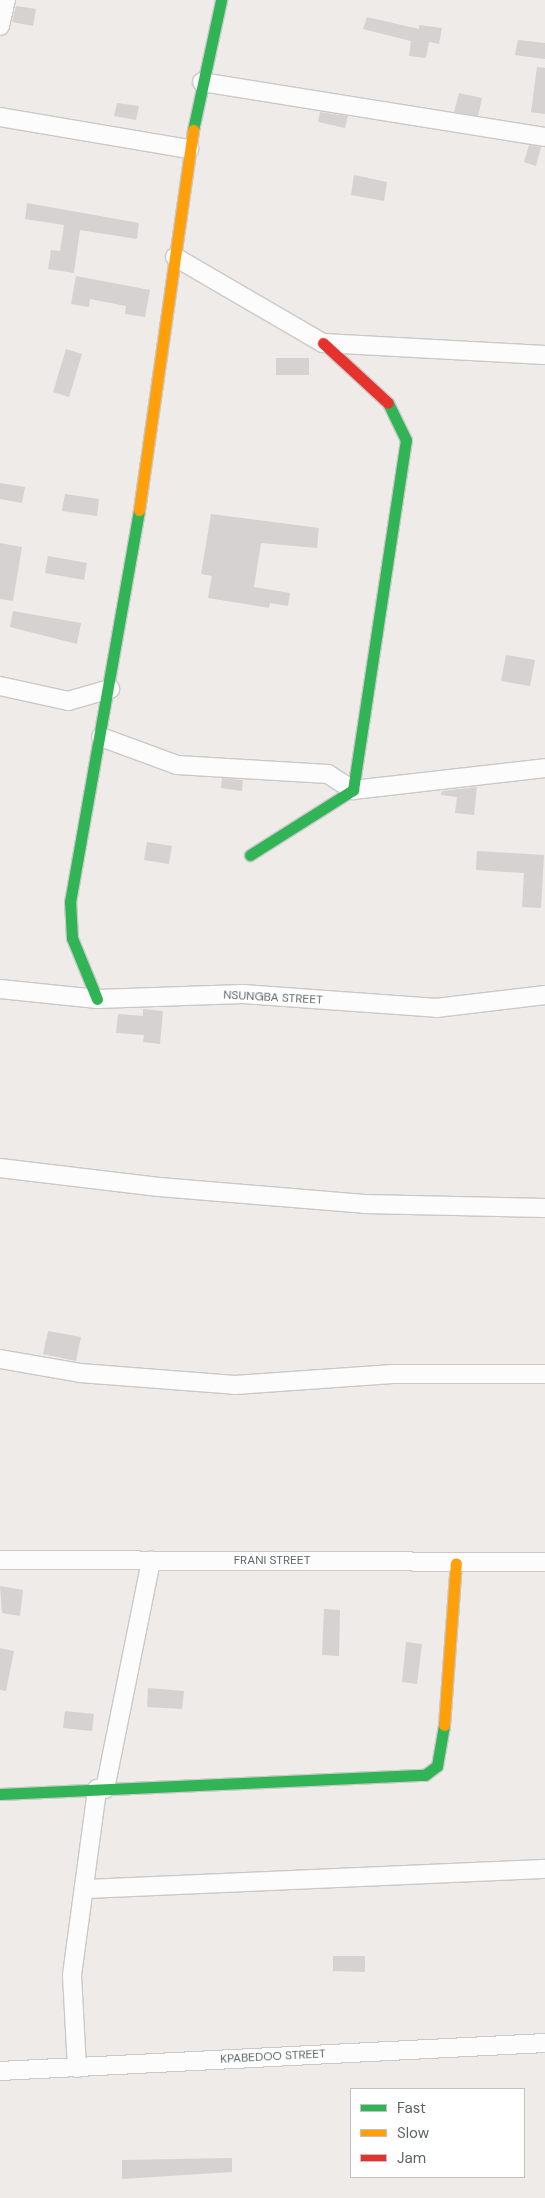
<!DOCTYPE html>
<style>
body{margin:0}
#map{position:relative;width:545px;height:2198px;overflow:hidden;background:#eeebe8;font-family:"DM Sans",sans-serif}
div>[style]{position:absolute}
.building>*{inset:0;background:#d5d2d1}
.roads{filter:drop-shadow(1px 0 #cac9c8) drop-shadow(-1px 0 #cac9c8) drop-shadow(0 1px #cac9c8) drop-shadow(0 -1px #cac9c8)}
.street>*{height:18px;margin:-9px;padding:0 9px;transform-origin:9px;border-radius:9px;background:#fcfcfc}
.fast>*{height:11px;margin:-5.5px;padding:0 5.5px;transform-origin:5.5px;border-radius:5.5px;background:#30b455}
.slow>*{height:11px;margin:-5.5px;padding:0 5.5px;transform-origin:5.5px;border-radius:5.5px;background:#ff9f0a}
.jam>*{height:11px;margin:-5.5px;padding:0 5.5px;transform-origin:5.5px;border-radius:5.5px;background:#e5322d}
span{translate:-50% -50%;white-space:nowrap;text-align:center;line-height:1.15;-webkit-text-stroke:4px #fff;paint-order:stroke}
.street-label{font-size:12px;color:#5e6367}
.legend{position:absolute;left:350px;top:2088px;width:175px;height:90px;box-sizing:border-box;background:#fff;border:1px solid #bfc1c2;margin:0;padding:6px 9px;list-style:none;font-size:15px;color:#5e6367}
.legend li{display:flex;align-items:center;gap:10px;height:25px}
.legend b{width:25px;border:1px solid #bfc1c2}
</style>
<div id="map">
<div class="building">
<i style="clip-path:polygon(16px 6px,36px 9px,33px 26px,12px 22px)"></i>
<i style="clip-path:polygon(367px 17px,419px 29px,419px 25px,442px 28px,439px 44px,429px 42px,426px 58px,409px 56px,411px 41px,363px 29px)"></i>
<i style="clip-path:polygon(518px 40px,545px 43px,545px 59px,515px 55px)"></i>
<i style="clip-path:polygon(537px 67px,545px 68px,545px 114px,531px 112px)"></i>
<i style="clip-path:polygon(459px 93px,482px 98px,478px 116px,454px 112px)"></i>
<i style="clip-path:polygon(117px 103px,139px 106px,136px 120px,114px 116px)"></i>
<i style="clip-path:polygon(320px 112px,348px 116px,345px 128px,318px 122px)"></i>
<i style="clip-path:polygon(529px 145px,541px 147px,536px 166px,524px 162px)"></i>
<i style="clip-path:polygon(354px 175px,387px 182px,384px 201px,351px 195px)"></i>
<i style="clip-path:polygon(27px 203px,139px 223px,137px 239px,80px 230px,74px 273px,48px 269px,51px 250px,60px 251px,64px 225px,25px 219px)"></i>
<i style="clip-path:polygon(76px 276px,150px 290px,145px 317px,125px 314px,126px 306px,90px 299px,89px 307px,71px 304px)"></i>
<i style="clip-path:polygon(66px 349px,82px 354px,69px 397px,53px 392px)"></i>
<i style="clip-path:polygon(276px 358px,309px 358px,309px 375px,276px 375px)"></i>
<i style="clip-path:polygon(0 483px,25px 487px,22px 503px,0 499px)"></i>
<i style="clip-path:polygon(65px 494px,99px 499px,97px 516px,62px 511px)"></i>
<i style="clip-path:polygon(211px 514px,319px 528px,317px 548px,261px 543px,254px 587px,290px 593px,288px 606px,270px 603px,269px 608px,208px 598px,212px 576px,201px 574px)"></i>
<i style="clip-path:polygon(0 543px,22px 547px,13px 601px,0 599px)"></i>
<i style="clip-path:polygon(48px 556px,87px 563px,84px 580px,45px 573px)"></i>
<i style="clip-path:polygon(13px 611px,81px 623px,77px 644px,10px 627px)"></i>
<i style="clip-path:polygon(506px 655px,535px 660px,530px 686px,501px 681px)"></i>
<i style="clip-path:polygon(222px 778px,243px 780px,242px 791px,221px 788px)"></i>
<i style="clip-path:polygon(477px 787px,474px 815px,455px 813px,457px 797px,441px 795px,442px 791px)"></i>
<i style="clip-path:polygon(147px 842px,172px 846px,169px 864px,144px 860px)"></i>
<i style="clip-path:polygon(477px 851px,544px 855px,541px 908px,522px 907px,524px 873px,476px 870px)"></i>
<i style="clip-path:polygon(143px 1009px,163px 1011px,160px 1044px,143px 1042px,144px 1035px,116px 1033px,118px 1014px,143px 1016px)"></i>
<i style="clip-path:polygon(48px 1331px,81px 1337px,76px 1361px,43px 1354px)"></i>
<i style="clip-path:polygon(0 1586px,23px 1590px,20px 1616px,2px 1613px)"></i>
<i style="clip-path:polygon(324px 1609px,340px 1610px,339px 1656px,322px 1655px)"></i>
<i style="clip-path:polygon(406px 1642px,422px 1644px,417px 1684px,402px 1682px)"></i>
<i style="clip-path:polygon(0 1648px,14px 1651px,6px 1691px,0 1690px)"></i>
<i style="clip-path:polygon(148px 1688px,184px 1691px,182px 1709px,147px 1707px)"></i>
<i style="clip-path:polygon(65px 1711px,94px 1714px,92px 1731px,63px 1728px)"></i>
<i style="clip-path:polygon(333px 1956px,365px 1956px,365px 1972px,333px 1971px)"></i>
<i style="clip-path:polygon(232px 2158px,232px 2172px,122px 2179px,122px 2160px)"></i>
</div>
<div class="roads">
<div class="street">
<i style="left:0;top:26px;width:27px;rotate:-77deg"></i>
<i style="left:202px;top:82px;width:347px;rotate:9.1deg"></i>
<i style="left:0;top:117px;width:192px;rotate:9.6deg"></i>
<i style="left:175px;top:257px;width:171px;rotate:30.2deg"></i>
<i style="left:323px;top:343px;width:222px;rotate:3.1deg"></i>
<i style="left:0;top:686px;width:70px;rotate:12.4deg"></i>
<i style="left:68px;top:701px;width:44px;rotate:-15.9deg"></i>
<i style="left:101px;top:737px;width:81px;rotate:20.2deg"></i>
<i style="left:177px;top:765px;width:151px;rotate:3.4deg"></i>
<i style="left:328px;top:774px;width:30px;rotate:33deg"></i>
<i style="left:353px;top:790px;width:193px;rotate:-6.5deg"></i>
<i style="left:0;top:989px;width:98px;rotate:5.9deg"></i>
<i style="left:97px;top:999px;width:146px;rotate:-2deg"></i>
<i style="left:243px;top:994px;width:194px;rotate:4.1deg"></i>
<i style="left:436px;top:1008px;width:110px;rotate:-6.8deg"></i>
<i style="left:0;top:1168px;width:160px;rotate:6.8deg"></i>
<i style="left:159px;top:1187px;width:206px;rotate:4.7deg"></i>
<i style="left:364px;top:1204px;width:181px;rotate:1.3deg"></i>
<i style="left:0;top:1359px;width:81px;rotate:9.9deg"></i>
<i style="left:80px;top:1373px;width:155px;rotate:4.4deg"></i>
<i style="left:235px;top:1385px;width:158px;rotate:-4deg"></i>
<i style="left:393px;top:1374px;width:152px"></i>
<i style="left:0;top:1560px;width:545px;rotate:0.21deg"></i>
<i style="left:105px;top:1789px;width:233px;rotate:-78.6deg"></i>
<i style="left:84px;top:1889px;width:461px;rotate:-2.5deg"></i>
<i style="left:77px;top:2068px;width:93px;rotate:-93.1deg"></i>
<i style="left:72px;top:1975px;width:188px;rotate:-82.3deg"></i>
<i style="left:0;top:2071px;width:546px;rotate:-2.94deg"></i>
</div>
<div class="fast">
<i style="left:193px;top:130px;width:133px;rotate:-77.8deg"></i>
<i style="left:250px;top:855px;width:122px;rotate:-32.3deg"></i>
<i style="left:353px;top:790px;width:354px;rotate:-81.4deg"></i>
<i style="left:406px;top:440px;width:41px;rotate:-115.9deg"></i>
<i style="left:97px;top:999px;width:66px;rotate:-112.3deg"></i>
<i style="left:72px;top:938px;width:36px;rotate:-93deg"></i>
<i style="left:70px;top:902px;width:398px;rotate:-80deg"></i>
<i style="left:0;top:1794px;width:425px;rotate:-2.6deg"></i>
<i style="left:425px;top:1775px;width:15px;rotate:-37deg"></i>
<i style="left:437px;top:1766px;width:42px;rotate:-80.3deg"></i>
</div>
<div class="slow">
<i style="left:139px;top:510px;width:384px;rotate:-81.9deg"></i>
<i style="left:444px;top:1725px;width:162px;rotate:-85.8deg"></i>
</div>
<div class="jam">
<i style="left:323px;top:343px;width:88px;rotate:42.7deg"></i>
</div>
</div>
<div class="street-label">
<span style="left:273px;top:998px;rotate:3deg">NSUNGBA STREET</span>
<span style="left:272px;top:1561px">FRANI STREET</span>
<span style="left:273px;top:2057px;rotate:-3deg">KPABEDOO STREET</span>
</div>
<ul class="legend">
<li><b style="height:6px;background:#30b455"></b>Fast</li>
<li><b style="height:6px;background:#ff9f0a"></b>Slow</li>
<li><b style="height:6px;background:#e5322d"></b>Jam</li>
</ul>
</div>
